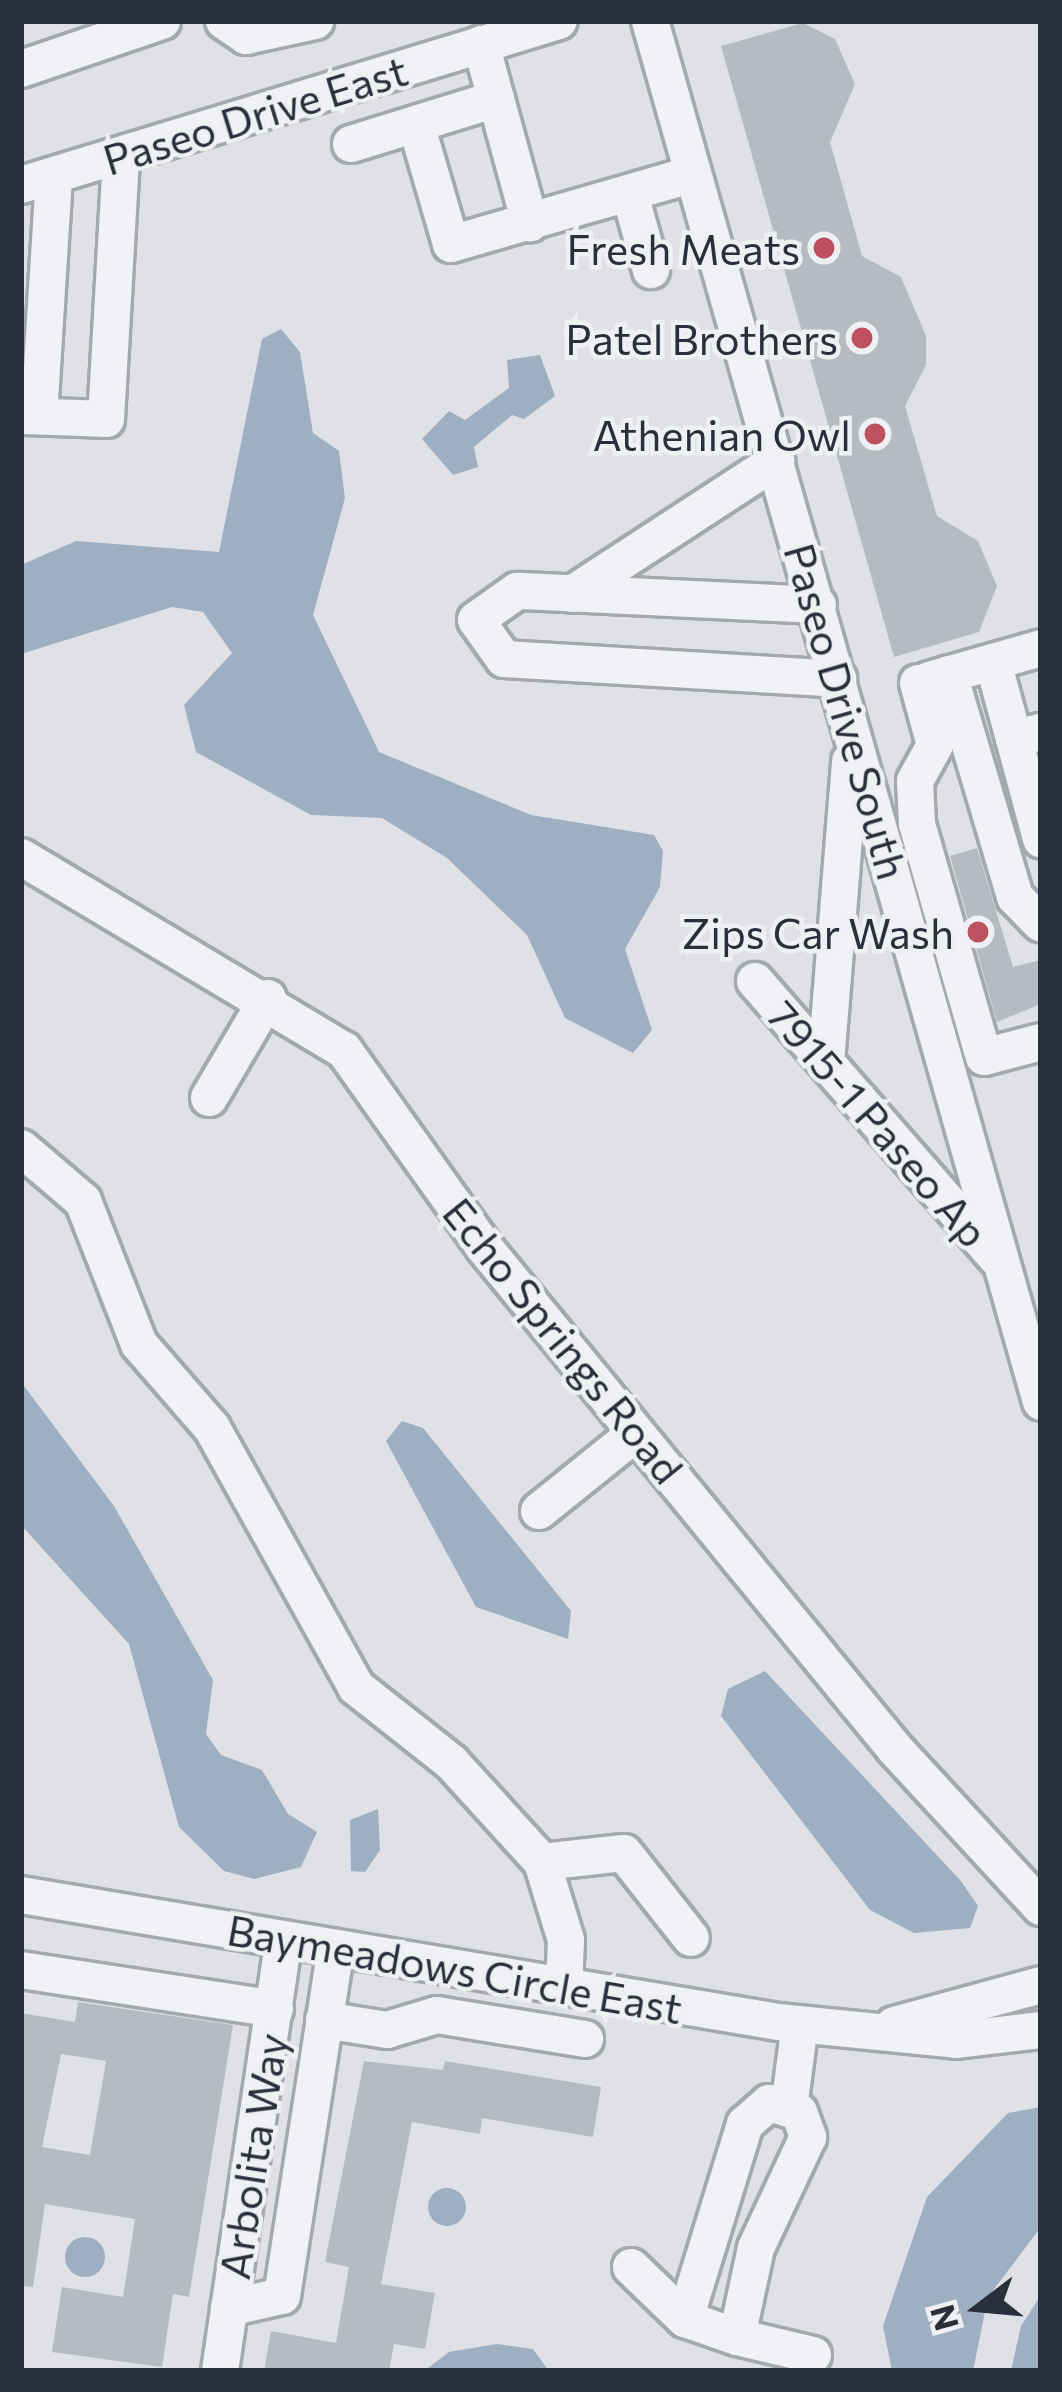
<!DOCTYPE html>
<style>
body{margin:0}
#map{position:relative;width:1062px;height:2392px;overflow:hidden;background:#dfe1e6;font-family:Commissioner,sans-serif}
div>[style]{position:absolute}
.water>*{inset:0;background:#9eafc2}
.round{border-radius:50%}
.building>*{inset:0;background:#b6bbc2}
.roads{filter:drop-shadow(3px 0 #a5a8af) drop-shadow(-3px 0 #a5a8af) drop-shadow(0 3px #a5a8af) drop-shadow(0 -3px #a5a8af)}
.minor>*{height:36px;margin:-18px;padding:0 18px;transform-origin:18px;border-radius:18px;background:#f1f2f5}
.dots>*{width:33px;height:33px;translate:-50% -50%;box-sizing:border-box;border:6px solid #eef0f4;border-radius:50%}
span{translate:-50% -50%;white-space:nowrap;text-align:center;line-height:1.15;-webkit-text-stroke:9px #eef0f4;paint-order:stroke}
.street-label{font-size:42px;color:#2a303b}
.poi-label{font-size:42px;color:#2a303b}
.right{translate:-100% -50%;text-align:right}
.frame{position:absolute;inset:0;border:24px solid #2a303b;pointer-events:none}
.north{position:absolute;left:918px;top:2248px;width:120px;height:120px;-webkit-text-stroke:9px #eef0f4;paint-order:stroke;rotate:254deg;font-size:33px;font-weight:700;line-height:48px;text-align:center;color:#2a303b}
.north::after{content:'';display:block;margin:auto;width:42px;height:54px;background:#2a303b;clip-path:polygon(50% 0,100% 100%,50% 72%,0 100%)}
</style>
<div id="map">
<div class="water">
<i style="clip-path:polygon(281px 329px,300px 352px,313px 433px,339px 451px,345px 498px,313px 615px,379px 752px,531px 815px,654px 835px,663px 851px,660px 887px,625px 949px,652px 1030px,633px 1053px,565px 1018px,527px 935px,447px 858px,382px 818px,311px 815px,196px 752px,184px 705px,232px 653px,203px 612px,172px 607px,21px 654px,21px 565px,76px 541px,219px 552px,262px 339px)"></i>
<i style="clip-path:polygon(540px 355px,555px 396px,524px 419px,512px 415px,474px 447px,478px 467px,453px 475px,422px 439px,449px 411px,465px 420px,509px 388px,507px 360px)"></i>
<i style="clip-path:polygon(21px 1382px,114px 1506px,213px 1680px,206px 1734px,221px 1755px,262px 1770px,288px 1814px,317px 1832px,301px 1867px,254px 1879px,224px 1871px,179px 1827px,129px 1644px,21px 1525px)"></i>
<i style="clip-path:polygon(402px 1421px,423px 1428px,571px 1611px,568px 1639px,476px 1607px,386px 1441px)"></i>
<i style="clip-path:polygon(765px 1671px,961px 1881px,978px 1906px,970px 1928px,914px 1933px,870px 1910px,721px 1716px,728px 1689px)"></i>
<i style="clip-path:polygon(378px 1809px,380px 1850px,365px 1872px,351px 1871px,350px 1820px)"></i>
<i style="clip-path:polygon(1041px 2107px,1041px 2227px,988px 2297px,973px 2371px,892px 2371px,883px 2326px,927px 2197px,1008px 2113px)"></i>
<i class="round" style="left:428px;top:2188px;width:38px;height:38px"></i>
<i class="round" style="left:65px;top:2237px;width:40px;height:40px"></i>
<i style="clip-path:polygon(1041px 2295px,1041px 2371px,1011px 2371px,1021px 2326px)"></i>
<i style="clip-path:polygon(497px 2344px,533px 2349px,549px 2371px,424px 2371px,449px 2352px)"></i>
</div>
<div class="building">
<i style="clip-path:polygon(803px 23px,835px 39px,855px 84px,830px 142px,862px 256px,901px 277px,926px 336px,926px 365px,905px 406px,937px 516px,978px 541px,997px 586px,979px 632px,894px 657px,721px 46px)"></i>
<i style="clip-path:polygon(977px 848px,1013px 967px,1041px 960px,1041px 1004px,997px 1022px,950px 856px)"></i>
<i style="clip-path:polygon(evenodd,78px 2002px,233px 2025px,189px 2297px,173px 2294px,162px 2367px,52px 2352px,62px 2287px,123px 2297px,135px 2219px,45px 2204px,33px 2287px,21px 2286px,21px 2013px,75px 2022px,78px 2002px,61px 2054px,106px 2061px,90px 2155px,42px 2147px,61px 2054px)"></i>
<i style="clip-path:polygon(364px 2061px,443px 2070px,445px 2061px,601px 2087px,593px 2137px,482px 2118px,480px 2134px,412px 2122px,381px 2284px,435px 2293px,425px 2349px,394px 2344px,389px 2371px,264px 2371px,271px 2331px,336px 2343px,349px 2267px,325px 2262px)"></i>
</div>
<div class="roads">
<div class="minor">
<i style="left:224px;top:21px;width:27px;rotate:34deg"></i>
<i style="left:246px;top:36px;width:71px;rotate:-12.3deg"></i>
<i style="left:650px;top:21px;width:1435px;rotate:74.19deg"></i>
<i style="left:481px;top:44px;width:186px;rotate:74.7deg"></i>
<i style="left:21px;top:69px;width:149px;rotate:-18.8deg"></i>
<i style="left:416px;top:124px;width:125px;rotate:73.7deg"></i>
<i style="left:451px;top:244px;width:252px;rotate:-16.1deg"></i>
<i style="left:351px;top:144px;width:152px;rotate:-17.2deg"></i>
<i style="left:21px;top:185px;width:562px;rotate:-16.95deg"></i>
<i style="left:630px;top:194px;width:79px;rotate:74.6deg"></i>
<i style="left:21px;top:416px;width:85px;rotate:2deg"></i>
<i style="left:106px;top:419px;width:264px;rotate:-86.7deg"></i>
<i style="left:39px;top:416px;width:241px;rotate:-86.4deg"></i>
<i style="left:572px;top:594px;width:244px;rotate:-33.1deg"></i>
<i style="left:818px;top:605px;width:301px;rotate:-177.3deg"></i>
<i style="left:517px;top:591px;width:50px;rotate:144.7deg"></i>
<i style="left:476px;top:620px;width:48px;rotate:54.3deg"></i>
<i style="left:504px;top:659px;width:335px;rotate:3.4deg"></i>
<i style="left:993px;top:662px;width:80px;rotate:74.7deg"></i>
<i style="left:1014px;top:739px;width:28px;rotate:-15deg"></i>
<i style="left:949px;top:674px;width:233px;rotate:73.5deg"></i>
<i style="left:1015px;top:897px;width:37px;rotate:46deg"></i>
<i style="left:929px;top:680px;width:116px;rotate:-15.9deg"></i>
<i style="left:918px;top:683px;width:64px;rotate:74.7deg"></i>
<i style="left:935px;top:745px;width:41px;rotate:119.1deg"></i>
<i style="left:915px;top:781px;width:43px;rotate:87.3deg"></i>
<i style="left:917px;top:824px;width:242px;rotate:74deg"></i>
<i style="left:984px;top:1057px;width:59px;rotate:-14.7deg"></i>
<i style="left:1014px;top:739px;width:104px;rotate:74.9deg"></i>
<i style="left:21px;top:857px;width:376px;rotate:30.9deg"></i>
<i style="left:344px;top:1050px;width:242px;rotate:54.6deg"></i>
<i style="left:484px;top:1247px;width:649px;rotate:50.69deg"></i>
<i style="left:895px;top:1749px;width:215px;rotate:47.3deg"></i>
<i style="left:755px;top:981px;width:366px;rotate:48.9deg"></i>
<i style="left:826px;top:1062px;width:302px;rotate:-85.4deg"></i>
<i style="left:209px;top:1098px;width:116px;rotate:-59.5deg"></i>
<i style="left:21px;top:1148px;width:82px;rotate:40.5deg"></i>
<i style="left:83px;top:1201px;width:154px;rotate:68.6deg"></i>
<i style="left:139px;top:1344px;width:111px;rotate:49deg"></i>
<i style="left:212px;top:1428px;width:296px;rotate:60.9deg"></i>
<i style="left:356px;top:1687px;width:121px;rotate:38.3deg"></i>
<i style="left:451px;top:1762px;width:135px;rotate:47.7deg"></i>
<i style="left:542px;top:1862px;width:82px;rotate:72.9deg"></i>
<i style="left:566px;top:1940px;width:47px;rotate:92.4deg"></i>
<i style="left:539px;top:1511px;width:124px;rotate:-38.8deg"></i>
<i style="left:542px;top:1862px;width:82px;rotate:-6.3deg"></i>
<i style="left:624px;top:1853px;width:108px;rotate:51.8deg"></i>
<i style="left:21px;top:1895px;width:768px;rotate:9.52deg"></i>
<i style="left:778px;top:2022px;width:180px;rotate:5.7deg"></i>
<i style="left:957px;top:2040px;width:85px;rotate:-6.8deg"></i>
<i style="left:21px;top:1970px;width:257px;rotate:8.7deg"></i>
<i style="left:324px;top:2020px;width:64px;rotate:9deg"></i>
<i style="left:387px;top:2030px;width:52px;rotate:-16.7deg"></i>
<i style="left:437px;top:2015px;width:150px;rotate:9.2deg"></i>
<i style="left:894px;top:2025px;width:152px;rotate:-15.2deg"></i>
<i style="left:769px;top:2103px;width:31px;rotate:17deg"></i>
<i style="left:799px;top:2112px;width:27px;rotate:70deg"></i>
<i style="left:808px;top:2137px;width:123px;rotate:115.1deg"></i>
<i style="left:756px;top:2248px;width:91px;rotate:102.1deg"></i>
<i style="left:737px;top:2337px;width:55px;rotate:-160.9deg"></i>
<i style="left:685px;top:2319px;width:204px;rotate:-72.9deg"></i>
<i style="left:745px;top:2124px;width:32px;rotate:-41deg"></i>
<i style="left:789px;top:2108px;width:84px;rotate:-82.5deg"></i>
<i style="left:631px;top:2267px;width:75px;rotate:43.9deg"></i>
<i style="left:229px;top:2308px;width:54px;rotate:-12.8deg"></i>
<i style="left:282px;top:2296px;width:352px;rotate:-81.2deg"></i>
<i style="left:737px;top:2337px;width:78px;rotate:13.3deg"></i>
<i style="left:220px;top:2371px;width:436px;rotate:-81.6deg"></i>
</div>
</div>
<div class="dots">
<i style="left:824px;top:248px;background:#bd5160"></i>
<i style="left:862px;top:338px;background:#bd5160"></i>
<i style="left:875px;top:434px;background:#bd5160"></i>
<i style="left:978px;top:932px;background:#bd5160"></i>
</div>
<div class="street-label">
<span style="left:255px;top:114px;rotate:-17deg">Paseo Drive East</span>
<span style="left:847px;top:711px;rotate:74deg">Paseo Drive South</span>
<span style="left:879px;top:1123px;rotate:49deg">7915-1 Paseo Ap</span>
<span style="left:564px;top:1340px;rotate:51deg">Echo Springs Road</span>
<span style="left:455px;top:1968px;rotate:10deg">Baymeadows Circle East</span>
<span style="left:252px;top:2156px;rotate:-81deg">Arbolita Way</span>
</div>
<div class="poi-label">
<span class="right" style="left:800px;top:248px">Fresh Meats</span>
<span class="right" style="left:838px;top:338px">Patel Brothers</span>
<span class="right" style="left:851px;top:434px">Athenian Owl</span>
<span class="right" style="left:954px;top:932px">Zips Car Wash</span>
</div>
<div class="frame"></div>
<div class="north">N</div>
</div>
